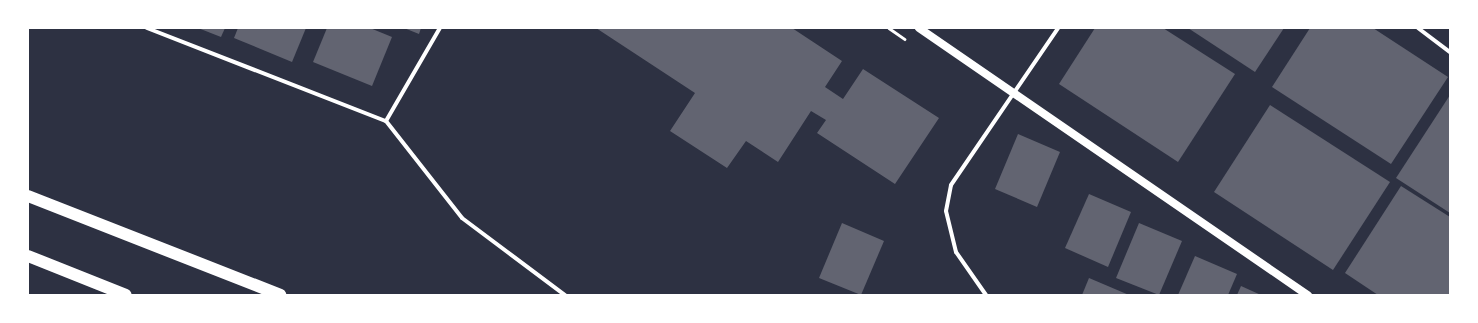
<!DOCTYPE html>
<style>
body{margin:0}
#map{position:relative;width:1478px;height:323px;overflow:hidden;background:#2d3142;font-family:Ubuntu,sans-serif}
div>[style]{position:absolute}
.building>*{inset:0;background:#626471}
.path>*{height:2.5px;margin:-1.25px;padding:0 1.25px;transform-origin:1.25px;border-radius:1.25px;background:#fff}
.minor>*{height:4px;margin:-2px;padding:0 2px;transform-origin:2px;border-radius:2px;background:#fff}
.secondary>*{height:8px;margin:-4px;padding:0 4px;transform-origin:4px;border-radius:4px;background:#fff}
.motorway>*{height:12px;margin:-6px;padding:0 6px;transform-origin:6px;border-radius:6px;background:#fff}
span{translate:-50% -50%;white-space:nowrap;text-align:center;line-height:1.15;-webkit-text-stroke:3.5px #fff;paint-order:stroke}
.frame{position:absolute;inset:0;border:29px solid #fff;pointer-events:none}
</style>
<div id="map">
<div class="building">
<i style="clip-path:polygon(198px 28px,225px 28px,221px 37px)"></i>
<i style="clip-path:polygon(238px 28px,306px 28px,292px 62px,234px 38px)"></i>
<i style="clip-path:polygon(327px 28px,370px 28px,392px 37px,372px 86px,313px 62px)"></i>
<i style="clip-path:polygon(404px 28px,421px 28px,419px 34px)"></i>
<i style="clip-path:polygon(596px 28px,792px 28px,842px 61px,825px 87px,843px 99px,863px 69px,939px 118px,895px 184px,817px 133px,826px 120px,811px 111px,778px 162px,746px 141px,727px 168px,670px 131px,695px 93px)"></i>
<i style="clip-path:polygon(1095px 28px,1163px 28px,1235px 74px,1178px 162px,1059px 84px)"></i>
<i style="clip-path:polygon(1188px 28px,1284px 28px,1255px 72px)"></i>
<i style="clip-path:polygon(1310px 28px,1373px 28px,1448px 77px,1391px 164px,1272px 87px)"></i>
<i style="clip-path:polygon(1450px 95px,1450px 213px,1396px 178px)"></i>
<i style="clip-path:polygon(1270px 105px,1390px 182px,1333px 270px,1214px 192px)"></i>
<i style="clip-path:polygon(1018px 134px,1060px 152px,1037px 207px,995px 189px)"></i>
<i style="clip-path:polygon(1401px 186px,1450px 217px,1450px 295px,1378px 295px,1345px 273px)"></i>
<i style="clip-path:polygon(1089px 194px,1131px 212px,1108px 267px,1065px 248px)"></i>
<i style="clip-path:polygon(842px 223px,884px 241px,861px 295px,819px 278px)"></i>
<i style="clip-path:polygon(1139px 223px,1182px 241px,1159px 295px,1116px 278px)"></i>
<i style="clip-path:polygon(1195px 256px,1237px 274px,1228px 295px,1178px 295px)"></i>
<i style="clip-path:polygon(1089px 278px,1129px 295px,1082px 295px)"></i>
<i style="clip-path:polygon(1241px 286px,1261px 295px,1237px 295px)"></i>
</div>
<div class="path">
<i style="left:889px;top:28px;width:19px;rotate:35deg"></i>
</div>
<div class="minor">
<i style="left:147px;top:28px;width:256px;rotate:21.3deg"></i>
<i style="left:386px;top:121px;width:108px;rotate:-59.9deg"></i>
<i style="left:1418px;top:28px;width:40px;rotate:37deg"></i>
<i style="left:386px;top:121px;width:123px;rotate:51.9deg"></i>
<i style="left:462px;top:218px;width:129px;rotate:36.8deg"></i>
<i style="left:986px;top:295px;width:52px;rotate:-124.9deg"></i>
<i style="left:956px;top:252px;width:42px;rotate:-103.7deg"></i>
<i style="left:946px;top:211px;width:26px;rotate:-79deg"></i>
<i style="left:951px;top:185px;width:190px;rotate:-55.7deg"></i>
</div>
<div class="secondary">
<i style="left:919px;top:28px;width:472px;rotate:34.5deg"></i>
</div>
<div class="motorway">
<i style="left:28px;top:196px;width:271px;rotate:21.4deg"></i>
<i style="left:28px;top:256px;width:105px;rotate:21.7deg"></i>
</div>
<div class="frame"></div>
</div>
